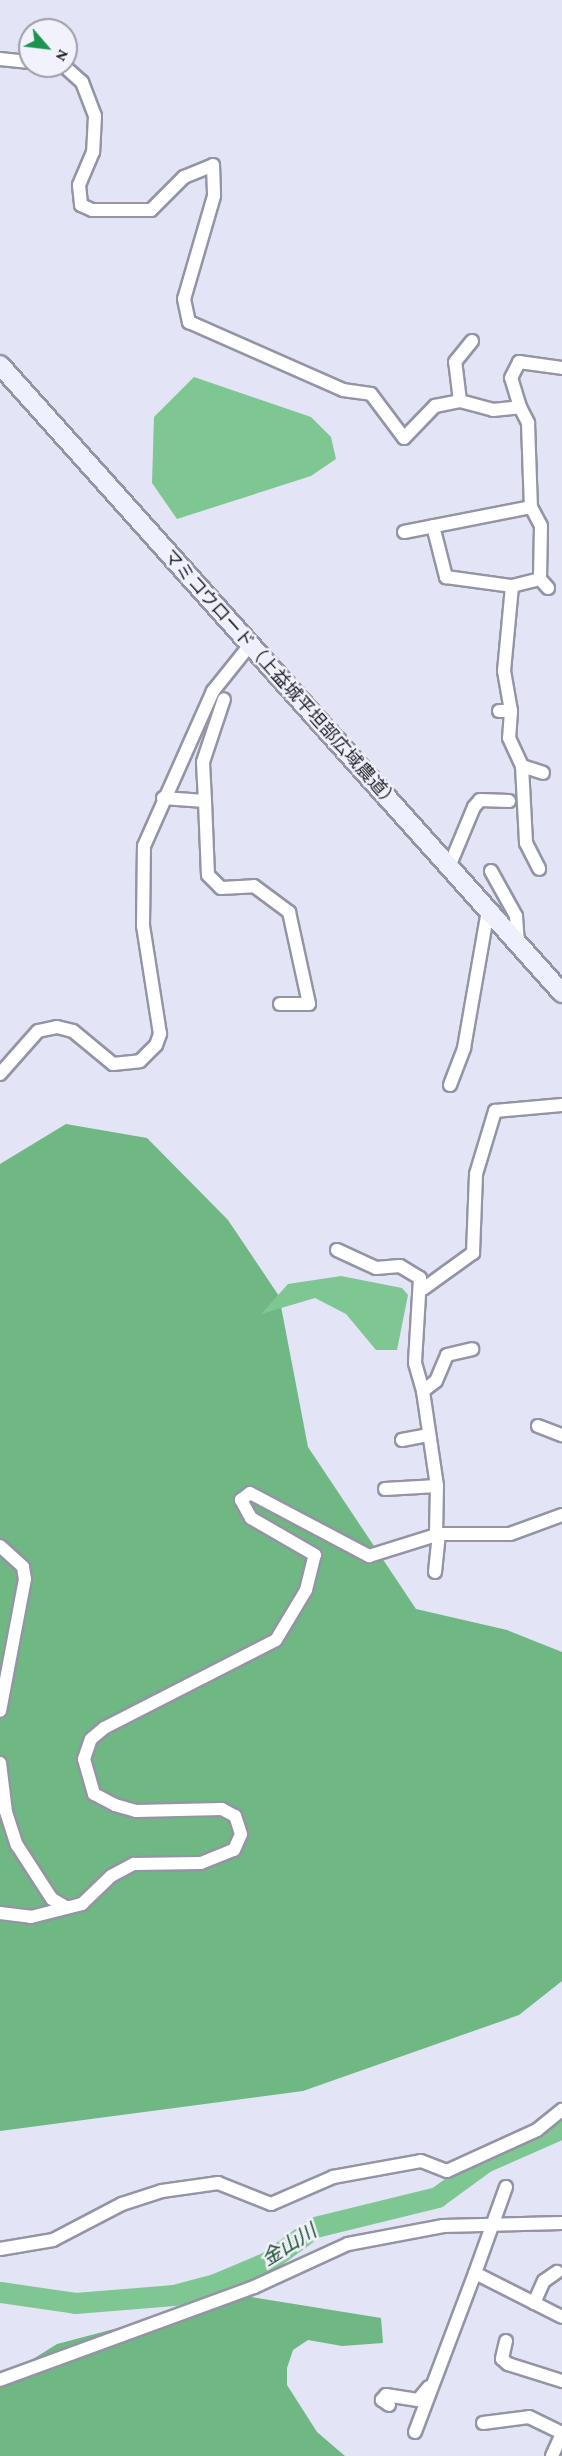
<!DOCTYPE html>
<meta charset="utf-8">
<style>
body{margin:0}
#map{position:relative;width:562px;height:2456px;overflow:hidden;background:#e3e4f5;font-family:"Crimson Pro","Noto Sans JP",serif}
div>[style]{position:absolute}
.forest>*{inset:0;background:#6fb783}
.water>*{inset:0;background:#7fc792}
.river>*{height:21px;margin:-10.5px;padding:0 10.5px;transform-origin:10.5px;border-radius:10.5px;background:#7fc792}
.roads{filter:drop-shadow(2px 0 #9395a4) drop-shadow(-2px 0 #9395a4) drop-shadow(0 2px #9395a4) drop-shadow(0 -2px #9395a4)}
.street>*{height:12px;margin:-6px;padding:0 6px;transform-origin:6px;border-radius:6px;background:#fff}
.secondary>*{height:18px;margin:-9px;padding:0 9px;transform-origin:9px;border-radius:9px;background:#eff0fe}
span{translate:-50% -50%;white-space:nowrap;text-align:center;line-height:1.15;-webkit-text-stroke:5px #f1f2fc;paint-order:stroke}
.street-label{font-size:18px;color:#1e1f25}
.water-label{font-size:20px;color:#1c512e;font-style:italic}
.north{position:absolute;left:18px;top:18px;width:60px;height:60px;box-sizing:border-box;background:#f1f2fc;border:2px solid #9d9ea6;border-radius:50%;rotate:118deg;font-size:16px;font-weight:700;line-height:24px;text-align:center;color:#1e1f25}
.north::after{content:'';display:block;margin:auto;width:21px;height:27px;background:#1d934e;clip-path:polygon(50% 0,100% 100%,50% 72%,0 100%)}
</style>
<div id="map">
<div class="forest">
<i style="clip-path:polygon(66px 1124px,147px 1138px,228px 1220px,279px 1296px,308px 1447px,416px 1609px,507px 1630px,562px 1652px,562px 1981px,519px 2015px,303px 2091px,0 2131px,0 1164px)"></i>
<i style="clip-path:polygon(220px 2292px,381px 2318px,383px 2343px,342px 2346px,308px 2340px,293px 2350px,287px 2368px,287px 2385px,317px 2432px,345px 2456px,0 2456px,0 2385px,25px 2364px,57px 2344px,133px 2324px)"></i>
</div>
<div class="water">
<i style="clip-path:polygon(194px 377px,311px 417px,331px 437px,336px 459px,311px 476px,177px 519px,152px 483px,154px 417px)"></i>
<i style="clip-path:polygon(341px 1276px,402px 1288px,408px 1295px,397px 1350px,376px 1350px,346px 1314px,315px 1298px,261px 1314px,288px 1284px)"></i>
</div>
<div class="river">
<i style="left:0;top:2292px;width:76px;rotate:8.3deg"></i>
<i style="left:75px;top:2303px;width:99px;rotate:-4.6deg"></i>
<i style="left:174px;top:2295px;width:42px;rotate:-15deg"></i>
<i style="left:215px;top:2284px;width:56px;rotate:-22.9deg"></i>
<i style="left:267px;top:2262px;width:59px;rotate:-36.1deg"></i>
<i style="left:315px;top:2227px;width:126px;rotate:-13.8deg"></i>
<i style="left:437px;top:2197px;width:59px;rotate:-36.1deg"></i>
<i style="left:485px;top:2162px;width:84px;rotate:-23.8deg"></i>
</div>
<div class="roads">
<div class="street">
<i style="left:0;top:59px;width:30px;rotate:6deg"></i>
<i style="left:64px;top:66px;width:24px;rotate:42deg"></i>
<i style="left:82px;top:82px;width:36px;rotate:69deg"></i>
<i style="left:95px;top:116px;width:36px;rotate:93deg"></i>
<i style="left:93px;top:152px;width:36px;rotate:113deg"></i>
<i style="left:79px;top:185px;width:20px;rotate:84deg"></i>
<i style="left:81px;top:205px;width:12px;rotate:24deg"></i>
<i style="left:92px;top:210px;width:59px"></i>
<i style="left:151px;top:210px;width:47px;rotate:-45deg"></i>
<i style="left:184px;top:177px;width:31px;rotate:-22deg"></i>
<i style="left:213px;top:165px;width:31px;rotate:88deg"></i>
<i style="left:214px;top:196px;width:107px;rotate:106.2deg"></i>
<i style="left:184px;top:299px;width:24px;rotate:78deg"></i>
<i style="left:189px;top:322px;width:168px;rotate:23.8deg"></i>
<i style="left:343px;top:390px;width:28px;rotate:8deg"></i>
<i style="left:371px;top:394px;width:55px;rotate:53.1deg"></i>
<i style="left:404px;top:438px;width:45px;rotate:-45.9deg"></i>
<i style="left:435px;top:406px;width:25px;rotate:-11deg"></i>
<i style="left:460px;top:401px;width:34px;rotate:15deg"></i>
<i style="left:493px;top:410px;width:27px;rotate:-6deg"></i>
<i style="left:520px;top:407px;width:30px;rotate:-107deg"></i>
<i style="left:511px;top:378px;width:18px;rotate:-63deg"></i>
<i style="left:519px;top:362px;width:43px;rotate:7.9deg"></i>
<i style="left:460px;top:401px;width:39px;rotate:-97deg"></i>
<i style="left:455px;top:362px;width:27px;rotate:-51deg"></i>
<i style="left:520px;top:407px;width:18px;rotate:63deg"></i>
<i style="left:528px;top:423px;width:84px;rotate:88deg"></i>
<i style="left:531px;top:507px;width:21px;rotate:62deg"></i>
<i style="left:541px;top:526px;width:53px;rotate:91.1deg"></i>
<i style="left:540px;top:579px;width:12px;rotate:48deg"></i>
<i style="left:433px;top:526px;width:53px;rotate:75.7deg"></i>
<i style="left:446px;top:577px;width:67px;rotate:7.8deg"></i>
<i style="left:512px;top:586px;width:29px;rotate:-14deg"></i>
<i style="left:404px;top:532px;width:129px;rotate:-11.1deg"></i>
<i style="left:499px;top:711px;width:12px"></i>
<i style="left:511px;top:711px;width:27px;rotate:94deg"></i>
<i style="left:509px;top:738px;width:31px;rotate:65deg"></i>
<i style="left:522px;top:766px;width:77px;rotate:87deg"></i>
<i style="left:526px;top:843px;width:29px;rotate:63deg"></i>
<i style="left:511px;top:711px;width:41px;rotate:-99.9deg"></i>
<i style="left:504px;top:671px;width:85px;rotate:-84.6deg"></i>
<i style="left:522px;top:766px;width:22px;rotate:18deg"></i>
<i style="left:163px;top:798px;width:42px;rotate:4.1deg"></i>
<i style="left:205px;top:801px;width:74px;rotate:87.7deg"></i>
<i style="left:208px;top:875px;width:18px;rotate:45deg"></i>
<i style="left:221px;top:888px;width:33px;rotate:-3deg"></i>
<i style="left:254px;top:886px;width:44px;rotate:36.6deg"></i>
<i style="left:289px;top:912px;width:94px;rotate:77.7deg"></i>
<i style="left:309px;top:1004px;width:29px;rotate:180deg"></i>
<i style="left:205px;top:801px;width:39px;rotate:-93deg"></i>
<i style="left:203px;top:762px;width:66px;rotate:-71.6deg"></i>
<i style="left:449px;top:867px;width:65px;rotate:-67.4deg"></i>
<i style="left:474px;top:807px;width:9px;rotate:-49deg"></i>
<i style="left:480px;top:800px;width:29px;rotate:2deg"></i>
<i style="left:491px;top:871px;width:51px;rotate:60.9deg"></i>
<i style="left:516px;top:916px;width:28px;rotate:86deg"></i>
<i style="left:0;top:1074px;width:57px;rotate:-48.5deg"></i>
<i style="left:38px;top:1031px;width:19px;rotate:-12deg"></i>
<i style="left:57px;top:1027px;width:16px;rotate:14deg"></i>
<i style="left:73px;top:1031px;width:52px;rotate:39.5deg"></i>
<i style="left:113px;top:1064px;width:27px;rotate:-6deg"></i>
<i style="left:140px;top:1061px;width:23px;rotate:-45deg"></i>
<i style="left:156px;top:1045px;width:12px;rotate:-70deg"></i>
<i style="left:160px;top:1034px;width:109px;rotate:-98.9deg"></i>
<i style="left:143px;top:926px;width:80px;rotate:-89.3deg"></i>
<i style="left:144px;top:846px;width:170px;rotate:-66deg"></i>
<i style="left:213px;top:691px;width:59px;rotate:-51.2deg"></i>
<i style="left:450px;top:1085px;width:40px;rotate:-69deg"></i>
<i style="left:464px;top:1048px;width:140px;rotate:-80.1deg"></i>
<i style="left:337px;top:1250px;width:43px;rotate:24.8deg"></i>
<i style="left:376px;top:1268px;width:24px;rotate:-5deg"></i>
<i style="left:400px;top:1266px;width:23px;rotate:31deg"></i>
<i style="left:420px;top:1278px;width:85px;rotate:93.4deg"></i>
<i style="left:415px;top:1363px;width:29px;rotate:74deg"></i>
<i style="left:423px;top:1289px;width:62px;rotate:-35.8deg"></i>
<i style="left:473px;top:1253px;width:79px;rotate:-87.8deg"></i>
<i style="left:476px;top:1174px;width:66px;rotate:-73.2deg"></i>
<i style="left:495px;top:1111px;width:67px;rotate:-5.1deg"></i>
<i style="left:538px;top:1426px;width:26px;rotate:21deg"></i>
<i style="left:402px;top:1440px;width:26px;rotate:-11deg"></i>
<i style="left:437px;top:1486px;width:96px;rotate:-98.4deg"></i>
<i style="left:423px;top:1391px;width:16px;rotate:-38deg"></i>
<i style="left:436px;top:1381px;width:28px;rotate:-67deg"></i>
<i style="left:447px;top:1355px;width:26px;rotate:-13deg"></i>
<i style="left:385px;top:1489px;width:52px;rotate:-3.3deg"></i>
<i style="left:437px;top:1486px;width:48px;rotate:91.2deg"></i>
<i style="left:0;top:1546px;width:31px;rotate:42deg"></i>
<i style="left:23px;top:1567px;width:12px;rotate:81deg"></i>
<i style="left:25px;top:1579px;width:134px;rotate:100.7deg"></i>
<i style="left:435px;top:1572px;width:38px;rotate:-84deg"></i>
<i style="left:0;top:1763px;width:49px;rotate:83deg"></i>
<i style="left:6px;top:1812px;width:35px;rotate:72deg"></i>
<i style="left:17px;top:1845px;width:64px;rotate:57.1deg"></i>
<i style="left:52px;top:1899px;width:16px;rotate:30deg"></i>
<i style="left:0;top:1913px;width:31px;rotate:7deg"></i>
<i style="left:31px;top:1917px;width:53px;rotate:-14.3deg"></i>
<i style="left:82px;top:1904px;width:40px;rotate:-44deg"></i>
<i style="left:111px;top:1876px;width:26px;rotate:-28deg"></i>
<i style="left:134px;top:1864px;width:67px;rotate:-0.9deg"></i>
<i style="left:201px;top:1863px;width:35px;rotate:-22deg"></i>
<i style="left:234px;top:1850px;width:17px;rotate:-66deg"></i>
<i style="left:241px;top:1834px;width:19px;rotate:-108deg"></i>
<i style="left:235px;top:1816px;width:15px;rotate:-152deg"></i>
<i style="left:222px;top:1809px;width:86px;rotate:178.7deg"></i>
<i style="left:136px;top:1811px;width:22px;rotate:-164deg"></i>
<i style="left:115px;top:1805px;width:24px;rotate:-152deg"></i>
<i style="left:94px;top:1794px;width:36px;rotate:-106deg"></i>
<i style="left:84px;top:1759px;width:21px;rotate:-71deg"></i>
<i style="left:91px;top:1739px;width:17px;rotate:-40deg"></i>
<i style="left:104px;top:1728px;width:193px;rotate:-27.1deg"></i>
<i style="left:276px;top:1640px;width:58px;rotate:-59deg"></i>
<i style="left:306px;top:1590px;width:36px;rotate:-76deg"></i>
<i style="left:315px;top:1555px;width:74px;rotate:-150deg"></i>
<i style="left:251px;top:1518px;width:21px;rotate:-119deg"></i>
<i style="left:241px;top:1500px;width:11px;rotate:-38deg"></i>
<i style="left:250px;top:1493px;width:135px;rotate:27.9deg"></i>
<i style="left:369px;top:1556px;width:73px;rotate:-17.4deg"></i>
<i style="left:439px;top:1534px;width:71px"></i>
<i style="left:510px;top:1534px;width:55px;rotate:-20.1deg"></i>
<i style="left:506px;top:2187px;width:91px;rotate:109.8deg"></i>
<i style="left:475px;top:2273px;width:97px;rotate:26.8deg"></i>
<i style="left:0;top:2249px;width:54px;rotate:-9.6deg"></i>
<i style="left:53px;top:2240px;width:78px;rotate:-27.6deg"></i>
<i style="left:122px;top:2204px;width:42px;rotate:-18deg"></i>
<i style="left:162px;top:2191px;width:57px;rotate:-8.1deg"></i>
<i style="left:218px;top:2183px;width:57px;rotate:21.6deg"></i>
<i style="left:271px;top:2204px;width:68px;rotate:-23.5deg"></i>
<i style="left:333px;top:2177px;width:89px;rotate:-10.3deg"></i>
<i style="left:421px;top:2161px;width:28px;rotate:21deg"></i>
<i style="left:447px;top:2171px;width:99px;rotate:-24.5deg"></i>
<i style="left:537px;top:2130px;width:32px;rotate:-39deg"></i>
<i style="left:534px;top:2303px;width:24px;rotate:-66deg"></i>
<i style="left:544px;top:2281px;width:16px;rotate:-35deg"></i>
<i style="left:506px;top:2341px;width:18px;rotate:103deg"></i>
<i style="left:502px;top:2359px;width:8px;rotate:40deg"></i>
<i style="left:508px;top:2364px;width:57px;rotate:17.5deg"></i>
<i style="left:0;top:2380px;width:270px;rotate:-20.1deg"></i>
<i style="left:254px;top:2287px;width:103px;rotate:-24.6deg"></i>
<i style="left:348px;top:2244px;width:97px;rotate:-10.7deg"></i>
<i style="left:443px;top:2226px;width:119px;rotate:-1.4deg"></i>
<i style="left:389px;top:2405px;width:9px;rotate:-144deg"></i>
<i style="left:382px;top:2400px;width:6px;rotate:-51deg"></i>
<i style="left:386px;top:2395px;width:32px;rotate:9deg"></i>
<i style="left:418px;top:2400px;width:17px;rotate:-50deg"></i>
<i style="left:483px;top:2423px;width:46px;rotate:-7.4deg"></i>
<i style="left:529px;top:2417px;width:37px;rotate:26deg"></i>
<i style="left:415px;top:2432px;width:170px;rotate:-69.3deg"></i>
<i style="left:552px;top:2456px;width:24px;rotate:-66deg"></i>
</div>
<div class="secondary">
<i style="left:0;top:365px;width:843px;rotate:48.17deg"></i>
</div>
</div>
<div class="street-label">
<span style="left:281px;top:679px;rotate:48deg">マミコウロード（上益城平坦部広域農道）</span>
</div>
<div class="water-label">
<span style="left:289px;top:2245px;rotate:-32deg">金山川</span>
</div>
<div class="north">N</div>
</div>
